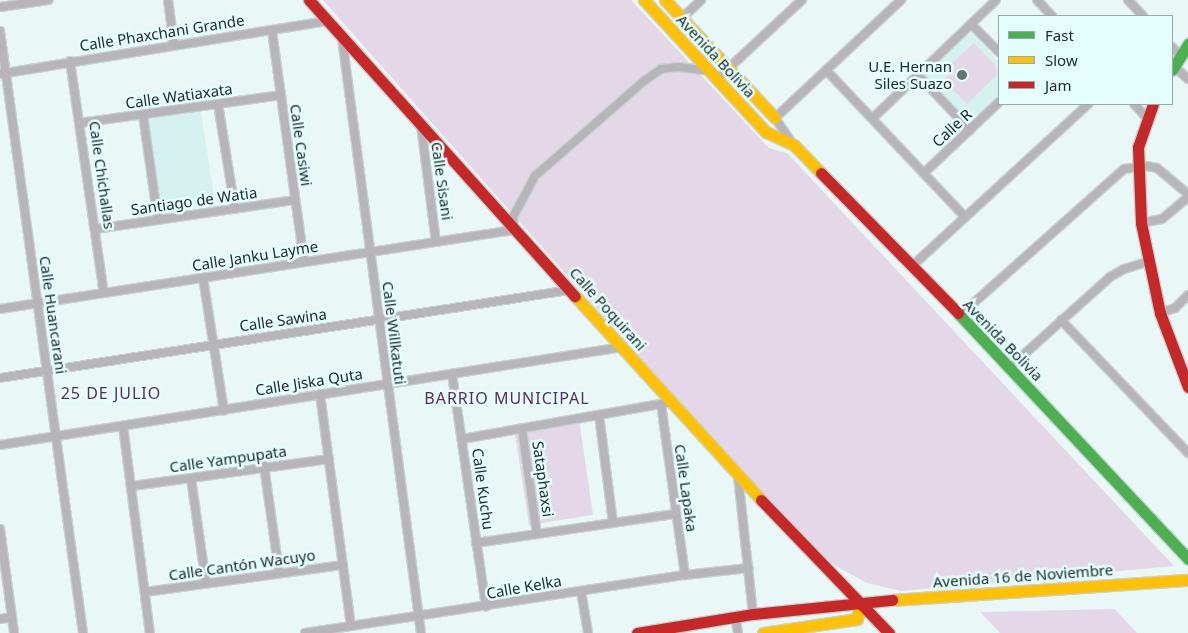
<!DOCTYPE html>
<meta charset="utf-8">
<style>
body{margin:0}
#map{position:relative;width:1188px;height:633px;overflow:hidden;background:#e9f8f7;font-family:"Noto Sans",sans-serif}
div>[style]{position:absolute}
.built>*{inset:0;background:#d6f2f0}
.green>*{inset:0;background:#e4d8e8}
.roads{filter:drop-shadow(1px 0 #c7d2d2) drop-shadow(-1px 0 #c7d2d2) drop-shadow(0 1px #c7d2d2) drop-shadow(0 -1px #c7d2d2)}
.street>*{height:8px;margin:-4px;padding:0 4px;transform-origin:4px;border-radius:4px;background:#b7b4ba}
.fast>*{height:11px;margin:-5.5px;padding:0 5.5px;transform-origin:5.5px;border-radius:5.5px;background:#4caf50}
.slow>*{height:11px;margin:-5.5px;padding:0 5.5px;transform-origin:5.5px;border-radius:5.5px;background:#ffc107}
.jam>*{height:11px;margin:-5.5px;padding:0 5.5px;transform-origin:5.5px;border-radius:5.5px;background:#c62828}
.dots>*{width:14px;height:14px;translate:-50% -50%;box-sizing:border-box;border:2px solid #e3fefd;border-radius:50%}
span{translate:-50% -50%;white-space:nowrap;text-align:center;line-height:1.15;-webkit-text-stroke:5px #e3fefd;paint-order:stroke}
.street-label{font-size:15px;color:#212c2c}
.poi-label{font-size:15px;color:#212c2c}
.right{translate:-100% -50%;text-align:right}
.neighbourhood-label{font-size:16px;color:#5d2a5a;letter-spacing:1px}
.legend{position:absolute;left:998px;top:15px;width:175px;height:90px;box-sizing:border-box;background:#e3fefd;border:1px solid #95aaa9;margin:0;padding:6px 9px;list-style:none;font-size:15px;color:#212c2c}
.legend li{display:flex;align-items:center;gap:10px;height:25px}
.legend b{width:25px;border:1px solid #95aaa9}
</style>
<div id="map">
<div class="built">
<i style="clip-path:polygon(969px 34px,975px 35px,999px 62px,999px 96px,973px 121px,968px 122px,925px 78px,926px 72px)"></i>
<i style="clip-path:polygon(200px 105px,215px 203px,151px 210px,139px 118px)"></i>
</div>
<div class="green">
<i style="clip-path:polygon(323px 0,631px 0,769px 148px,787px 153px,1174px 566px,901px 591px,867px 583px,825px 560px,752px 484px)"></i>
<i style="clip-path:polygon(974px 43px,996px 66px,998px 74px,967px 104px,943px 80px,956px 67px,952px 63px)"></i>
<i style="clip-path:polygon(579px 419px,593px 515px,529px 525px,514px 428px)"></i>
<i style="clip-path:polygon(1115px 609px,1137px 633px,1000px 633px,980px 612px)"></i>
</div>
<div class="roads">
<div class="street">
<i style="left:168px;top:0;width:45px;rotate:82.4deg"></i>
<i style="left:1037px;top:0;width:22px;rotate:47deg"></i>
<i style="left:1128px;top:0;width:22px;rotate:47deg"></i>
<i style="left:0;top:7px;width:49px;rotate:-8.3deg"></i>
<i style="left:682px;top:18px;width:26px;rotate:-43deg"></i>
<i style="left:971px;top:24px;width:40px;rotate:45deg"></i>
<i style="left:0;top:31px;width:608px;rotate:82.15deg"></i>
<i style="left:272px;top:31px;width:233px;rotate:82.1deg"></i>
<i style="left:342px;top:38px;width:600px;rotate:82.44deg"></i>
<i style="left:1172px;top:47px;width:11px;rotate:45deg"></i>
<i style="left:70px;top:61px;width:234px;rotate:81.7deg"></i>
<i style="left:1174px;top:66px;width:19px;rotate:43deg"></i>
<i style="left:826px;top:70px;width:202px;rotate:46.6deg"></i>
<i style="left:0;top:74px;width:332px;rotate:-9.2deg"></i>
<i style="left:918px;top:75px;width:76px;rotate:46.6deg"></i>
<i style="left:717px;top:79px;width:116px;rotate:-42.9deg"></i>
<i style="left:218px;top:104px;width:106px;rotate:80.8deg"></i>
<i style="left:1134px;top:104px;width:18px;rotate:47deg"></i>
<i style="left:143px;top:115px;width:106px;rotate:81.9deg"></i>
<i style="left:873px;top:118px;width:170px;rotate:-43.8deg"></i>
<i style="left:80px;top:123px;width:203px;rotate:-7.9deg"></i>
<i style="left:421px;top:125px;width:118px;rotate:82.7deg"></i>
<i style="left:792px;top:143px;width:30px;rotate:-124deg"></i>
<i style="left:775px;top:118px;width:173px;rotate:-43.1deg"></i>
<i style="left:924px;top:173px;width:103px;rotate:-43.4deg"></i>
<i style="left:1141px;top:223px;width:21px;rotate:-11deg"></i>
<i style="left:1162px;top:219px;width:34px;rotate:-40deg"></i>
<i style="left:96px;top:229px;width:201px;rotate:-8.3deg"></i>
<i style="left:911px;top:267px;width:241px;rotate:-42.6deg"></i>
<i style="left:203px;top:278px;width:134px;rotate:81deg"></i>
<i style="left:0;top:309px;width:520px;rotate:-8.74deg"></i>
<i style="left:514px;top:230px;width:13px;rotate:-94deg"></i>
<i style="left:513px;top:217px;width:47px;rotate:-61.8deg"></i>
<i style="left:535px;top:176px;width:145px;rotate:-41.1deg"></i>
<i style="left:644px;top:81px;width:21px;rotate:-35deg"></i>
<i style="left:661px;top:69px;width:17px;rotate:-7deg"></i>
<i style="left:678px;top:67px;width:31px;rotate:7deg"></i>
<i style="left:1160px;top:313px;width:16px;rotate:-18deg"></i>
<i style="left:1175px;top:308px;width:18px;rotate:-45deg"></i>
<i style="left:959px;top:316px;width:221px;rotate:-41.7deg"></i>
<i style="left:1124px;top:169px;width:23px;rotate:-7deg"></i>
<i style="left:1147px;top:166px;width:10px;rotate:11deg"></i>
<i style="left:1157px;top:168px;width:40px;rotate:40deg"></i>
<i style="left:1061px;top:320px;width:184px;rotate:46.3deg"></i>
<i style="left:1010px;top:367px;width:135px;rotate:-42deg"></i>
<i style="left:1110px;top:277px;width:16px;rotate:-30deg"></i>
<i style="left:1124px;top:269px;width:24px;rotate:-17deg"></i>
<i style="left:452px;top:374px;width:235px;rotate:81.7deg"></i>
<i style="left:0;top:378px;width:577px;rotate:-8.78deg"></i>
<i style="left:320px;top:394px;width:234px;rotate:82.4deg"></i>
<i style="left:661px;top:404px;width:173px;rotate:82deg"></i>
<i style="left:599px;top:415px;width:109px;rotate:82.6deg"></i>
<i style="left:123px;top:426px;width:209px;rotate:82.6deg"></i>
<i style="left:522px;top:429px;width:106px;rotate:81.9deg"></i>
<i style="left:462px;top:439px;width:213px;rotate:-10deg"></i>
<i style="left:0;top:445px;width:630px;rotate:-8.95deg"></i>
<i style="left:264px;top:466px;width:107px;rotate:81.9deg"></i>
<i style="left:738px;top:476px;width:139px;rotate:83.8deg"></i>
<i style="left:191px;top:478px;width:106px;rotate:81.9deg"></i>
<i style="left:132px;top:486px;width:199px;rotate:-7.8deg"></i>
<i style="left:0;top:529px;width:105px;rotate:82.3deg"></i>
<i style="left:476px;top:543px;width:201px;rotate:-8.3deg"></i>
<i style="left:581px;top:591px;width:43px;rotate:80.5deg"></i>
<i style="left:145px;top:592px;width:200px;rotate:-7.8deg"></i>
<i style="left:735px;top:617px;width:16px;rotate:79deg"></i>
<i style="left:0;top:619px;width:12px;rotate:-9deg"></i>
<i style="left:305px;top:633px;width:384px;rotate:-8.7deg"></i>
<i style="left:685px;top:575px;width:64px;rotate:-6.2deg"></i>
</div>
<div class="fast">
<i style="left:1172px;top:70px;width:31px;rotate:-58deg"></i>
<i style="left:958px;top:313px;width:337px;rotate:46.9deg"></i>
</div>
<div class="slow">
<i style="left:644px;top:0;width:180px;rotate:47.3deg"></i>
<i style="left:766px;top:132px;width:31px;rotate:25deg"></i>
<i style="left:794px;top:145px;width:39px;rotate:46deg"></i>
<i style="left:665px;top:0;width:161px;rotate:47deg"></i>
<i style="left:575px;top:296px;width:276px;rotate:47.6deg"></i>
<i style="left:892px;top:600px;width:297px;rotate:-3.9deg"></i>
<i style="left:763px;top:633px;width:95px;rotate:-8.5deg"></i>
<i style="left:857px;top:619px;width:17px;rotate:-80deg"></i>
</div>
<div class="jam">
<i style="left:309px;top:0;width:398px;rotate:48.1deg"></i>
<i style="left:1153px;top:104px;width:46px;rotate:109.2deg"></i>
<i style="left:1138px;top:147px;width:76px;rotate:87.7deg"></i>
<i style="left:1141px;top:223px;width:92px;rotate:78.1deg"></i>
<i style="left:1160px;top:313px;width:79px;rotate:69.3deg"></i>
<i style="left:821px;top:173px;width:196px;rotate:45.6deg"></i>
<i style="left:761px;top:500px;width:185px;rotate:46.1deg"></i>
<i style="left:637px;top:633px;width:118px;rotate:-9.3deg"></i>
<i style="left:753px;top:614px;width:140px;rotate:-5.8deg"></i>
</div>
</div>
<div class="dots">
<i style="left:962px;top:75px;background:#677373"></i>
</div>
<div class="street-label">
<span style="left:162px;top:33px;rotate:-9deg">Calle Phaxchani Grande</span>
<span style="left:716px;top:56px;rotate:47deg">Avenida Bolivia</span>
<span style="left:179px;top:96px;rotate:-8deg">Calle Watiaxata</span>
<span style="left:952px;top:128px;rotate:-43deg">Calle R</span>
<span style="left:301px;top:145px;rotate:82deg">Calle Casiwi</span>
<span style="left:102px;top:175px;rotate:82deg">Calle Chichallas</span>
<span style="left:442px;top:181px;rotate:82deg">Calle Sisani</span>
<span style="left:194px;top:201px;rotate:-8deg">Santiago de Watia</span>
<span style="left:255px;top:256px;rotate:-9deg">Calle Janku Layme</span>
<span style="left:608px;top:309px;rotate:48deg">Calle Poquirani</span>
<span style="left:53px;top:315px;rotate:82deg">Calle Huancarani</span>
<span style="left:283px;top:320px;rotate:-8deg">Calle Sawina</span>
<span style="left:394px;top:333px;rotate:83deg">Calle Willkatuti</span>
<span style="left:1003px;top:340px;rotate:46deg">Avenida Bolivia</span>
<span style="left:309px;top:382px;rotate:-9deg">Calle Jiska Quta</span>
<span style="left:228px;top:459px;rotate:-8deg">Calle Yampupata</span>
<span style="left:543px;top:479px;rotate:82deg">Sataphaxsi</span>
<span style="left:686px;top:488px;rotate:82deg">Calle Lapaka</span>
<span style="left:483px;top:489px;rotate:82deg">Calle Kuchu</span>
<span style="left:242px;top:565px;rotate:-8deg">Calle Cantón Wacuyo</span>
<span style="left:1023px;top:576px;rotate:-4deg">Avenida 16 de Noviembre</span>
<span style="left:524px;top:587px;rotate:-10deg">Calle Kelka</span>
</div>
<div class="poi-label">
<span class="right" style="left:952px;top:75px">U.E. Hernan<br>Siles Suazo</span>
</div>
<div class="neighbourhood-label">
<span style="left:111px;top:393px">25 DE JULIO</span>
<span style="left:507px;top:398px">BARRIO MUNICIPAL</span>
</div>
<ul class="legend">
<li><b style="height:6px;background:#4caf50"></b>Fast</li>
<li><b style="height:6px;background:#ffc107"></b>Slow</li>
<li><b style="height:6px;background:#c62828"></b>Jam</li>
</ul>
</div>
